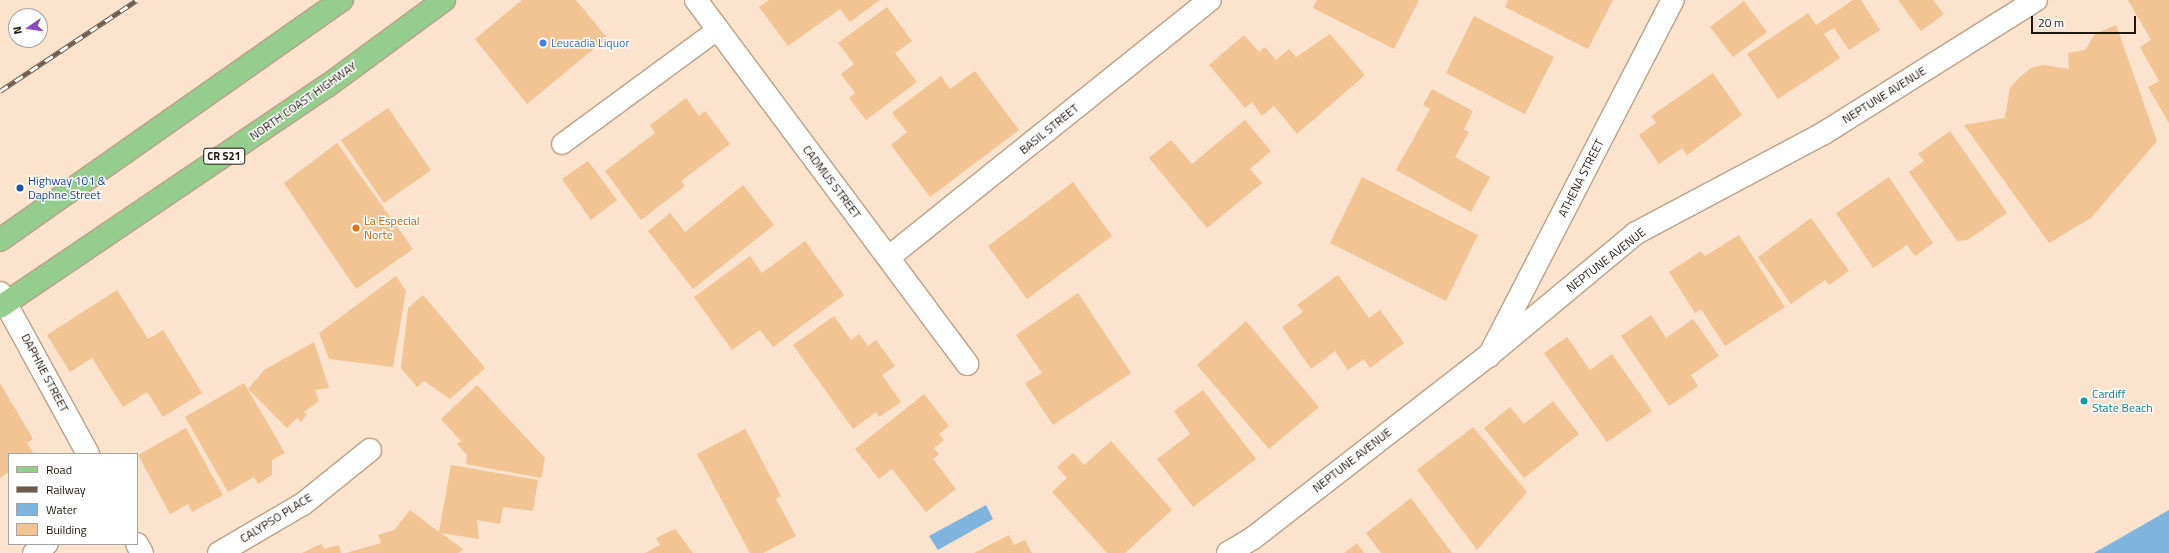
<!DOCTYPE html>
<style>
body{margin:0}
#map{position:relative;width:2169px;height:553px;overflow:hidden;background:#fce3ce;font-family:"Titillium Web",sans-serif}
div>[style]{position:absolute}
.water>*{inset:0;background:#7fb4de}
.building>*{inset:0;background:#f2c393}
.roads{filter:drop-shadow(1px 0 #bda087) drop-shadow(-1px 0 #bda087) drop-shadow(0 1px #bda087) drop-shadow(0 -1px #bda087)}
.service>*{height:20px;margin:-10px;padding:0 10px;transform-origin:10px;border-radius:10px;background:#fff}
.minor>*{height:22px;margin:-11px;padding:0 11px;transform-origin:11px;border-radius:11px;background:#fff}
.tertiary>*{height:22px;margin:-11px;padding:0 11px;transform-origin:11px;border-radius:11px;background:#fff}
.primary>*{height:22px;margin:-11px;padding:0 11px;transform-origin:11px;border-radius:11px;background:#95cd8e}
.rail>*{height:4.5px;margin-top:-2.25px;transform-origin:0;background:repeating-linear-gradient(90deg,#fff 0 9px,#6a5b4d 0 18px);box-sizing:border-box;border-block:1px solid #6a5b4d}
.dots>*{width:11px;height:11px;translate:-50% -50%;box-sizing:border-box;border:2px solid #fff;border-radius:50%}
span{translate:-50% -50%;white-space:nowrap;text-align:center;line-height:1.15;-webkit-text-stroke:3px #fff;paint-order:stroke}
.shield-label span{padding:1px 3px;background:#fff;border:1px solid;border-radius:3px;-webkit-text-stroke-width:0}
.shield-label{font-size:11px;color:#20160c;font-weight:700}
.shop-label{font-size:12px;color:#366cbe}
.left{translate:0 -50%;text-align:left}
.street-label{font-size:12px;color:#20160c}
.transit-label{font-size:12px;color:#164399}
.food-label{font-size:12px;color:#c56008}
.culture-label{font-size:12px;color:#0d838f}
.legend{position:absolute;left:8px;top:453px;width:130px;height:92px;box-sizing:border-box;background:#fff;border:1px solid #a6a29e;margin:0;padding:5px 7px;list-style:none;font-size:12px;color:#20160c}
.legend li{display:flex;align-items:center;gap:8px;height:20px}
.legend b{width:20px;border:1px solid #a6a29e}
.north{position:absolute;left:8px;top:8px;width:40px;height:40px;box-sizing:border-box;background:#fff;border:1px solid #a6a29e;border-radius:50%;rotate:257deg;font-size:11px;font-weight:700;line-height:16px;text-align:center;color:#20160c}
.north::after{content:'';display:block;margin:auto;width:14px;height:18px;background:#8f49bd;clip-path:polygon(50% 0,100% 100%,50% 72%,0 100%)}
.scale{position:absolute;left:2031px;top:16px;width:105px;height:18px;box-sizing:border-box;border:2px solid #20160c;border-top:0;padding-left:5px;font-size:12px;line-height:14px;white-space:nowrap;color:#20160c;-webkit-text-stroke:3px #fff;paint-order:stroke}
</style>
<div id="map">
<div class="water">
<i style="clip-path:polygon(986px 505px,993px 519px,938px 550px,929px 536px)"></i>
<i style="clip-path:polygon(2169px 510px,2169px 553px,2094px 553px)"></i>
</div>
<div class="building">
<i style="clip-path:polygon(522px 0,576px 0,607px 38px,527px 104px,475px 39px)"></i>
<i style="clip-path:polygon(769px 0,880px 0,850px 22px,840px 9px,788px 46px,759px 7px)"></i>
<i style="clip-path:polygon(1317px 0,1419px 0,1394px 49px,1313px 8px)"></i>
<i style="clip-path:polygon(1508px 0,1613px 0,1588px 49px,1505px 7px)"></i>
<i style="clip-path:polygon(1853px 0,1861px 0,1880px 30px,1849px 50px,1834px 28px,1824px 34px,1840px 58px,1778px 99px,1747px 54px,1808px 13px,1816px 25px)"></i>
<i style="clip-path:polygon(1898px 0,1933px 0,1944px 14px,1921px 31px)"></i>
<i style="clip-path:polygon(2128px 0,2169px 0,2169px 123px,2148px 87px,2159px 81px,2140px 47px,2151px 40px)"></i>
<i style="clip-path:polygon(1744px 1px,1767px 32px,1733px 57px,1710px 27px)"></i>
<i style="clip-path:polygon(887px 7px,912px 41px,895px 53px,917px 82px,866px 120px,849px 98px,855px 93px,841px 74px,854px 64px,838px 43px)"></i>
<i style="clip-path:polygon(1474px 16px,1554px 57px,1525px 114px,1446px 73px)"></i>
<i style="clip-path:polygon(2116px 25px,2157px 141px,2091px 218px,2049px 243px,1964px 125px,2005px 118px,2010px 88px,2019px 78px,2031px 68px,2044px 65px,2069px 69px,2068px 53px,2085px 50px,2095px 34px)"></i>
<i style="clip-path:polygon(1330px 34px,1365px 75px,1297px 134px,1274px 106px,1262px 116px,1252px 102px,1245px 108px,1209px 65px,1244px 35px,1259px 52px,1265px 47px,1276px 60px,1289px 49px,1296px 57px)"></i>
<i style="clip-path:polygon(975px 71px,1019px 130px,930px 197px,891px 145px,907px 132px,892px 113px,941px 76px,950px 89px)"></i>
<i style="clip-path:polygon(1713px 73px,1742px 115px,1687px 155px,1682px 148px,1659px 164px,1639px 135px,1656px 123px,1651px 116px)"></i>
<i style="clip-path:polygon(1432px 89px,1473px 111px,1464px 129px,1469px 132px,1455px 157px,1490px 177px,1471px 212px,1396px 170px,1430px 109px,1423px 105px)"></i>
<i style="clip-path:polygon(686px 98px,699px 116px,705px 111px,730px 144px,681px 181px,685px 186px,641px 220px,605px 171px,655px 133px,650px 125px)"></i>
<i style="clip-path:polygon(388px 108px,431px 170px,384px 203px,341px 140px)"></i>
<i style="clip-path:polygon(1245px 120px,1271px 151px,1250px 169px,1262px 183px,1207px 228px,1149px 158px,1171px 140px,1192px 164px)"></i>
<i style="clip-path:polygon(1950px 131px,2007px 213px,1967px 240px,1957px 241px,1909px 172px,1924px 161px,1918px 154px)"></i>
<i style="clip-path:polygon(337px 143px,413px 249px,356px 289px,284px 183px)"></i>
<i style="clip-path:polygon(588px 161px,617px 200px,591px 220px,562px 179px)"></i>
<i style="clip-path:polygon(1362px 177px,1478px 235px,1446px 301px,1330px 243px)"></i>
<i style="clip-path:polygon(1889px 177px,1933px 243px,1915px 256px,1907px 245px,1873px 268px,1836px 213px)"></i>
<i style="clip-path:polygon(1073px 182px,1112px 236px,1027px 299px,988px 246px)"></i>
<i style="clip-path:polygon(743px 185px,774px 225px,693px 289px,648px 231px,670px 213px,685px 232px)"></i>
<i style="clip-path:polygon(1811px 218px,1849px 271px,1829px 285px,1825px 280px,1791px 304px,1758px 257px)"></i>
<i style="clip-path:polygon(1739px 235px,1785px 307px,1725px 346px,1701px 309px,1695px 313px,1669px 272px,1701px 251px,1705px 256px)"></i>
<i style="clip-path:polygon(805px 241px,844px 295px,773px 347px,760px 330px,732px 350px,694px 297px,750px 256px,762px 273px)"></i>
<i style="clip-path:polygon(1338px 275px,1369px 318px,1380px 310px,1404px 343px,1370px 368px,1364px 359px,1348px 370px,1335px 351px,1311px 369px,1282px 327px,1303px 312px,1297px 305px)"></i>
<i style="clip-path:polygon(396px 276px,406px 291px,393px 367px,329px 359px,319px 333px)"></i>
<i style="clip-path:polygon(117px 290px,148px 339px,163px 330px,202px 393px,163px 417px,147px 392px,123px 407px,92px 358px,70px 372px,47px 335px)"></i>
<i style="clip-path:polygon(1078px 293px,1131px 373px,1053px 425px,1025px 383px,1042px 373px,1016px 335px)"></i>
<i style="clip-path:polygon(423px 295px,485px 368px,450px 399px,424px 381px,417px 387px,401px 368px,408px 308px)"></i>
<i style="clip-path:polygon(1651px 315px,1666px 338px,1693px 319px,1719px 356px,1691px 375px,1698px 386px,1669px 406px,1621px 336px)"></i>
<i style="clip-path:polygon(834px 316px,851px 340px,859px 334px,868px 346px,876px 340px,895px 366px,882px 375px,901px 402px,879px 417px,876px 412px,853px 429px,793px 345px)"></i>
<i style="clip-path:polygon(1246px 321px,1319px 407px,1269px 449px,1197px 365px)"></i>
<i style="clip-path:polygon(1567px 337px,1590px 370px,1612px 354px,1652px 411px,1607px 442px,1544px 353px)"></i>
<i style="clip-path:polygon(314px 342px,329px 388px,315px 390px,319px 401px,304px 412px,307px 414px,301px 422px,297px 418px,287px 428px,248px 389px,264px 370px)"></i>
<i style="clip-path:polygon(0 383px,33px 439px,27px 443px,34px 454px,9px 454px,9px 472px,0 478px)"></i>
<i style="clip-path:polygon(244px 383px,285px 453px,272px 460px,272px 475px,258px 484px,254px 477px,228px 492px,185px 417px)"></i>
<i style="clip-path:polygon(477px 385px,545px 458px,541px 478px,466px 464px,467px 455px,457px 444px,461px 441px,441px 419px)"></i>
<i style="clip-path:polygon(1203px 390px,1256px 459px,1193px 507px,1157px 459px,1190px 434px,1174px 411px)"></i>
<i style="clip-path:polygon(924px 394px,949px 426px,939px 434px,944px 440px,934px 448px,939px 454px,933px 459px,956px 489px,926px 512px,892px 469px,879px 479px,855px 449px)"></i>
<i style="clip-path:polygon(1553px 401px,1579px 434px,1524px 478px,1484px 428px,1510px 407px,1524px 424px)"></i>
<i style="clip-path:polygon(1473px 427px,1527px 492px,1477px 550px,1417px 470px)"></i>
<i style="clip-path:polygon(186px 428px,223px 495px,192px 512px,188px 504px,170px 514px,138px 455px)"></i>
<i style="clip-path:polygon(745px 429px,781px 496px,776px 499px,796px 536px,763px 553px,750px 553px,697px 454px)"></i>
<i style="clip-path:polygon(1111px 441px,1172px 510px,1125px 553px,1107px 553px,1052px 492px,1067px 478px,1057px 467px,1073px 453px,1084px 465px)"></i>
<i style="clip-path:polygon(451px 465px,538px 480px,533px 511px,503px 507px,500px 524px,477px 520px,479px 539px,441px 533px,463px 549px,459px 553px,346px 553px,381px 543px,378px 535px,394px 530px,410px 510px,439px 532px)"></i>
<i style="clip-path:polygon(1411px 498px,1452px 553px,1381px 553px,1366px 533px)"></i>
<i style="clip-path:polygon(675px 529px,693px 553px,645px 553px,660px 545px,656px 538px)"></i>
<i style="clip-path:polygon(1009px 535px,1014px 545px,1025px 540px,1032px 553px,974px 553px)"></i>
<i style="clip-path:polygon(1357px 543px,1364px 553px,1344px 553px)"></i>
<i style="clip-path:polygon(321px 544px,324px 549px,339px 545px,341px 553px,302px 553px)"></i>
</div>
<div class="roads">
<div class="service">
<i style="left:562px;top:144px;width:192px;rotate:-36.3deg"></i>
<i style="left:33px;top:553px;width:17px;rotate:-31deg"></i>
</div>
<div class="minor">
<i style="left:696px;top:0;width:454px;rotate:53.3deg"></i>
<i style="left:889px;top:257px;width:411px;rotate:-38.7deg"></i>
<i style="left:0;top:293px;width:183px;rotate:61.3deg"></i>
<i style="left:1489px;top:356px;width:401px;rotate:-62.7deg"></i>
<i style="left:137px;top:544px;width:10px;rotate:61deg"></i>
<i style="left:219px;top:553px;width:97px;rotate:-30.3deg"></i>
<i style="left:303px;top:504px;width:86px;rotate:-38.9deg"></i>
</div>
<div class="tertiary">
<i style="left:1228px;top:553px;width:29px;rotate:-31deg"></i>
<i style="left:1253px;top:538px;width:297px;rotate:-37.8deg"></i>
<i style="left:1488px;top:356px;width:192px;rotate:-39.7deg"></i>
<i style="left:1636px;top:233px;width:213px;rotate:-28deg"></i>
<i style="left:1824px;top:133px;width:250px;rotate:-32.1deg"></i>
</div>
<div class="primary">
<i style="left:0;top:240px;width:418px;rotate:-35.1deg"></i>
<i style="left:0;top:307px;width:395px;rotate:-34.1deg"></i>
<i style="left:327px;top:86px;width:145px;rotate:-36.3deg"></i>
</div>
</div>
<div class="rail">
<i style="left:0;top:91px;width:164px;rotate:-33.6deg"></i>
</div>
<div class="dots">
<i style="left:543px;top:43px;background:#3f7fe0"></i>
<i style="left:20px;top:188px;background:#1a4fb4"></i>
<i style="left:356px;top:228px;background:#e8710a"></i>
<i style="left:2084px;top:401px;background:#0f9aa8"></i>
</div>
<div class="shield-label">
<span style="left:224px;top:156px">CR S21</span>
</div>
<div class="shop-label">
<span class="left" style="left:551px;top:43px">Leucadia Liquor</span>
</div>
<div class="street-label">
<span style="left:1884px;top:95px;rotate:-32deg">NEPTUNE AVENUE</span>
<span style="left:303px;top:101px;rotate:-35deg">NORTH COAST HIGHWAY</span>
<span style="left:1049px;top:129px;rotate:-39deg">BASIL STREET</span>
<span style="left:1581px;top:178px;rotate:-63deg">ATHENA STREET</span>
<span style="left:832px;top:182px;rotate:53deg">CADMUS STREET</span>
<span style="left:1606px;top:260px;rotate:-38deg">NEPTUNE AVENUE</span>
<span style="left:45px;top:373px;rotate:62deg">DAPHNE STREET</span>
<span style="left:1352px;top:460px;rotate:-38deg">NEPTUNE AVENUE</span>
<span style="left:276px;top:518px;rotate:-32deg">CALYPSO PLACE</span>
</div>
<div class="transit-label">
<span class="left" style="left:28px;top:188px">Highway 101 &amp;<br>Daphne Street</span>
</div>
<div class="food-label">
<span class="left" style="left:364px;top:228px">La Especial<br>Norte</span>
</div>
<div class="culture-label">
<span class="left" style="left:2092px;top:401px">Cardiff<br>State Beach</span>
</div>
<ul class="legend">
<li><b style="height:5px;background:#95cd8e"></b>Road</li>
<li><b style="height:5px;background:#6a5b4d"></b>Railway</li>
<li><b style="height:11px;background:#7fb4de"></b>Water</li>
<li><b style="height:11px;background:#f2c393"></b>Building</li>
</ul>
<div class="north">N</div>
<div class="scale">20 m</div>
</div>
